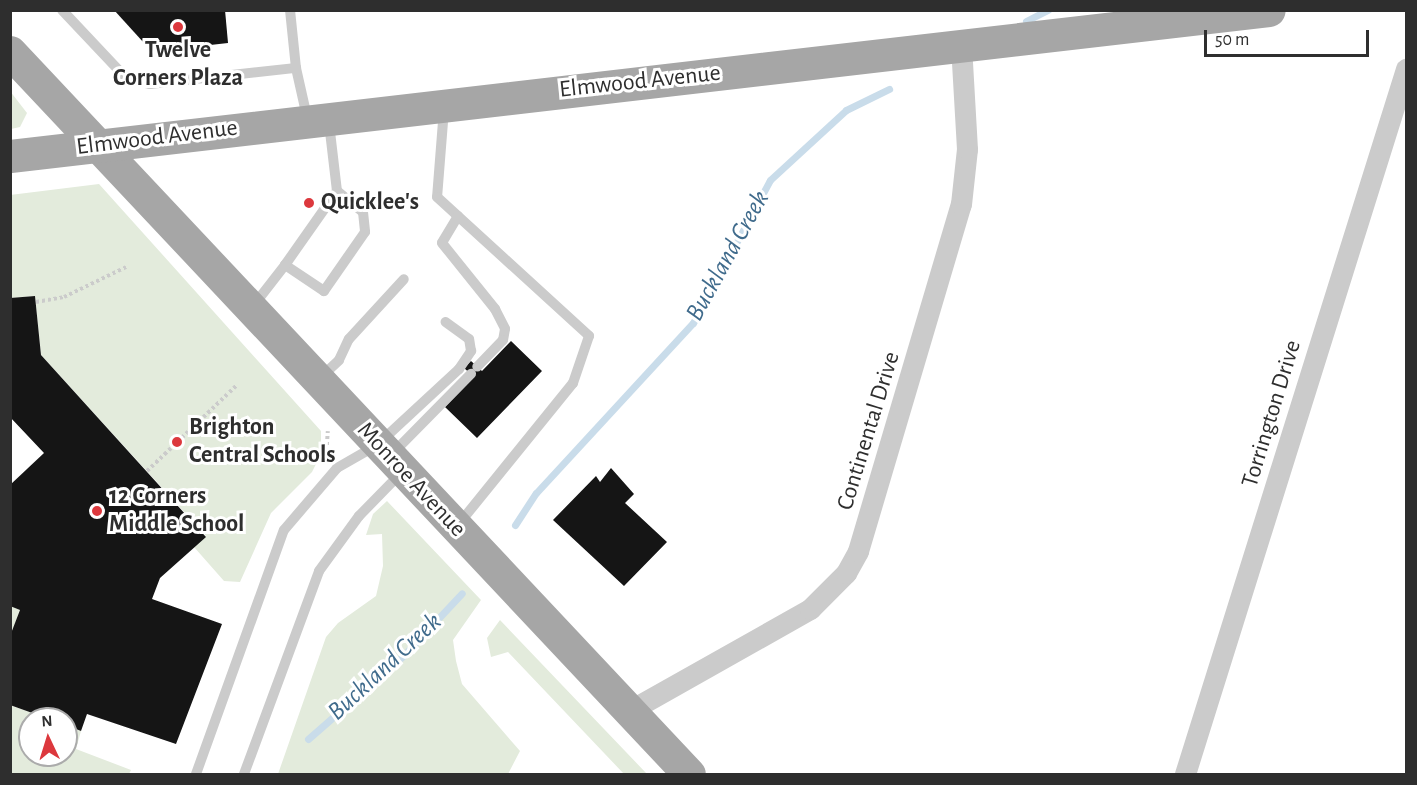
<!DOCTYPE html>
<style>
body{margin:0}
#map{position:relative;width:1417px;height:785px;overflow:hidden;background:#fff;font-family:"Alegreya Sans",sans-serif}
div>[style]{position:absolute}
.green>*{inset:0;background:#e3ebdc}
.stream>*{height:7px;margin:-3.5px;padding:0 3.5px;transform-origin:3.5px;border-radius:3.5px;background:#c9dcea}
.building>*{inset:0;background:#151515}
.path>*{height:4px;margin-top:-2px;transform-origin:0;background:repeating-linear-gradient(90deg,#cbcbcb 0 3px,transparent 0 6px)}
.lane>*{height:10px;margin:-5px;padding:0 5px;transform-origin:5px;border-radius:5px;background:#cbcbcb}
.street>*{height:21px;margin:-10.5px;padding:0 10.5px;transform-origin:10.5px;border-radius:10.5px;background:#cbcbcb}
.primary>*{height:33px;margin:-16.5px;padding:0 16.5px;transform-origin:16.5px;border-radius:16.5px;background:#a6a6a6}
.dots>*{width:16px;height:16px;translate:-50% -50%;box-sizing:border-box;border:3px solid #fff;border-radius:50%}
span{translate:-50% -50%;white-space:nowrap;text-align:center;line-height:1.15;-webkit-text-stroke:6px #fff;paint-order:stroke}
.poi-label{font-size:24px;color:#2e2e2e;font-weight:700}
.left{translate:0 -50%;text-align:left}
.street-label{font-size:24px;color:#2e2e2e}
.water-label{font-size:26px;color:#406b8c;font-style:italic}
.frame{position:absolute;inset:0;border:12px solid #2e2e2e;pointer-events:none}
.north{position:absolute;left:18px;top:707px;width:60px;height:60px;box-sizing:border-box;background:#fff;border:2px solid #ababab;border-radius:50%;rotate:356deg;font-size:16px;font-weight:700;line-height:24px;text-align:center;color:#2e2e2e}
.north::after{content:'';display:block;margin:auto;width:21px;height:27px;background:#dc383d;clip-path:polygon(50% 0,100% 100%,50% 72%,0 100%)}
.scale{position:absolute;left:1204px;top:30px;width:165px;height:27px;box-sizing:border-box;border:3px solid #2e2e2e;border-top:0;padding-left:8px;font-size:18px;line-height:21px;white-space:nowrap;color:#2e2e2e;-webkit-text-stroke:4px #fff;paint-order:stroke}
</style>
<div id="map">
<div class="green">
<i style="clip-path:polygon(10px 91px,27px 113px,20px 127px,11px 129px)"></i>
<i style="clip-path:polygon(99px 184px,321px 431px,321px 454px,312px 472px,271px 513px,240px 582px,224px 581px,194px 547px,206px 536px,41px 355px,35px 296px,11px 298px,10px 195px)"></i>
<i style="clip-path:polygon(387px 501px,481px 600px,453px 640px,456px 661px,462px 684px,520px 751px,508px 774px,278px 774px,326px 637px,338px 623px,376px 596px,383px 566px,382px 534px,366px 535px,373px 514px)"></i>
<i style="clip-path:polygon(11px 606px,20px 610px,11px 636px)"></i>
<i style="clip-path:polygon(500px 620px,647px 774px,624px 774px,508px 652px,491px 657px,487px 638px)"></i>
<i style="clip-path:polygon(10px 705px,49px 719px,30px 719px,30px 755px,66px 755px,66px 725px,81px 731px,76px 749px,131px 770px,129px 774px,11px 774px)"></i>
</div>
<div class="stream">
<i style="left:1026px;top:21px;width:25px;rotate:-27deg"></i>
<i style="left:515px;top:525px;width:38px;rotate:-57deg"></i>
<i style="left:536px;top:493px;width:231px;rotate:-47.3deg"></i>
<i style="left:693px;top:323px;width:162px;rotate:-61.7deg"></i>
<i style="left:770px;top:180px;width:103px;rotate:-42.6deg"></i>
<i style="left:846px;top:110px;width:48px;rotate:-26deg"></i>
<i style="left:308px;top:739px;width:129px;rotate:-41.2deg"></i>
<i style="left:405px;top:654px;width:83px;rotate:-46.9deg"></i>
</div>
<div class="building">
<i style="clip-path:polygon(114px 10px,225px 10px,228px 43px,157px 51px,144px 43px)"></i>
<i style="clip-path:polygon(35px 296px,41px 355px,206px 537px,160px 578px,152px 599px,222px 624px,176px 744px,87px 714px,81px 731px,66px 725px,66px 719px,49px 719px,10px 705px,10px 636px,20px 610px,10px 606px,10px 485px,44px 453px,10px 417px,10px 298px)"></i>
<i style="clip-path:polygon(511px 341px,542px 371px,477px 438px,445px 407px,474px 377px,464px 368px,471px 361px,482px 371px)"></i>
<i style="clip-path:polygon(611px 468px,634px 494px,625px 503px,667px 542px,624px 586px,553px 520px,596px 476px,600px 482px)"></i>
</div>
<div class="path">
<i style="left:36px;top:302px;width:28px;rotate:-10deg"></i>
<i style="left:64px;top:297px;width:69px;rotate:-25.8deg"></i>
<i style="left:326px;top:457px;width:26px;rotate:-86deg"></i>
<i style="left:147px;top:471px;width:123px;rotate:-43.7deg"></i>
</div>
<div class="lane">
<i style="left:62px;top:10px;width:95px;rotate:46.7deg"></i>
<i style="left:127px;top:79px;width:24px;rotate:12deg"></i>
<i style="left:150px;top:84px;width:147px;rotate:-6.3deg"></i>
<i style="left:290px;top:10px;width:58px;rotate:84.1deg"></i>
<i style="left:296px;top:68px;width:50px;rotate:77.3deg"></i>
<i style="left:444px;top:109px;width:88px;rotate:94.5deg"></i>
<i style="left:437px;top:197px;width:206px;rotate:42.4deg"></i>
<i style="left:589px;top:336px;width:50px;rotate:108.8deg"></i>
<i style="left:573px;top:383px;width:183px;rotate:129deg"></i>
<i style="left:329px;top:123px;width:68px;rotate:83.3deg"></i>
<i style="left:337px;top:191px;width:33px;rotate:39deg"></i>
<i style="left:363px;top:212px;width:20px;rotate:84deg"></i>
<i style="left:365px;top:232px;width:72px;rotate:124.8deg"></i>
<i style="left:324px;top:291px;width:47px;rotate:-146.3deg"></i>
<i style="left:285px;top:265px;width:90px;rotate:-54.9deg"></i>
<i style="left:458px;top:216px;width:31px;rotate:121deg"></i>
<i style="left:442px;top:243px;width:85px;rotate:51.2deg"></i>
<i style="left:495px;top:309px;width:22px;rotate:63deg"></i>
<i style="left:505px;top:329px;width:11px;rotate:100deg"></i>
<i style="left:503px;top:340px;width:37px;rotate:134deg"></i>
<i style="left:254px;top:305px;width:51px;rotate:-52.2deg"></i>
<i style="left:320px;top:378px;width:26px;rotate:-43deg"></i>
<i style="left:339px;top:360px;width:23px;rotate:-65deg"></i>
<i style="left:349px;top:339px;width:81px;rotate:-47.5deg"></i>
<i style="left:391px;top:455px;width:114px;rotate:-45.4deg"></i>
<i style="left:196px;top:774px;width:259px;rotate:-70.2deg"></i>
<i style="left:284px;top:530px;width:82px;rotate:-49.5deg"></i>
<i style="left:337px;top:468px;width:46px;rotate:-29.9deg"></i>
<i style="left:377px;top:445px;width:112px;rotate:-42.8deg"></i>
<i style="left:459px;top:369px;width:22px;rotate:-56deg"></i>
<i style="left:471px;top:351px;width:12px;rotate:-99deg"></i>
<i style="left:469px;top:339px;width:29px;rotate:-144deg"></i>
<i style="left:244px;top:774px;width:216px;rotate:-69.7deg"></i>
<i style="left:319px;top:571px;width:68px;rotate:-54deg"></i>
<i style="left:359px;top:516px;width:62px;rotate:-45.7deg"></i>
</div>
<div class="street">
<i style="left:629px;top:711px;width:208px;rotate:-29.4deg"></i>
<i style="left:810px;top:609px;width:51px;rotate:-45deg"></i>
<i style="left:846px;top:573px;width:25px;rotate:-61deg"></i>
<i style="left:858px;top:551px;width:362px;rotate:-73.5deg"></i>
<i style="left:961px;top:204px;width:55px;rotate:-83.8deg"></i>
<i style="left:967px;top:149px;width:103px;rotate:-93.3deg"></i>
<i style="left:1185px;top:774px;width:739px;rotate:-72.6deg"></i>
</div>
<div class="primary">
<i style="left:10px;top:52px;width:991px;rotate:46.76deg"></i>
<i style="left:10px;top:156px;width:1267px;rotate:-6.61deg"></i>
</div>
<div class="dots">
<i style="left:178px;top:27px;background:#dc383d"></i>
<i style="left:309px;top:203px;background:#dc383d"></i>
<i style="left:177px;top:442px;background:#dc383d"></i>
<i style="left:97px;top:511px;background:#dc383d"></i>
</div>
<div class="poi-label">
<span style="left:178px;top:65px">Twelve<br>Corners Plaza</span>
<span class="left" style="left:321px;top:203px">Quicklee's</span>
<span class="left" style="left:189px;top:442px">Brighton<br>Central Schools</span>
<span class="left" style="left:109px;top:511px">12 Corners<br>Middle School</span>
</div>
<div class="street-label">
<span style="left:640px;top:82px;rotate:-6deg">Elmwood Avenue</span>
<span style="left:157px;top:138px;rotate:-7deg">Elmwood Avenue</span>
<span style="left:1272px;top:414px;rotate:-73deg">Torrington Drive</span>
<span style="left:869px;top:431px;rotate:-73deg">Continental Drive</span>
<span style="left:411px;top:480px;rotate:47deg">Monroe Avenue</span>
</div>
<div class="water-label">
<span style="left:728px;top:256px;rotate:-61deg">Buckland Creek</span>
<span style="left:385px;top:667px;rotate:-43deg">Buckland Creek</span>
</div>
<div class="frame"></div>
<div class="north">N</div>
<div class="scale">50 m</div>
</div>
